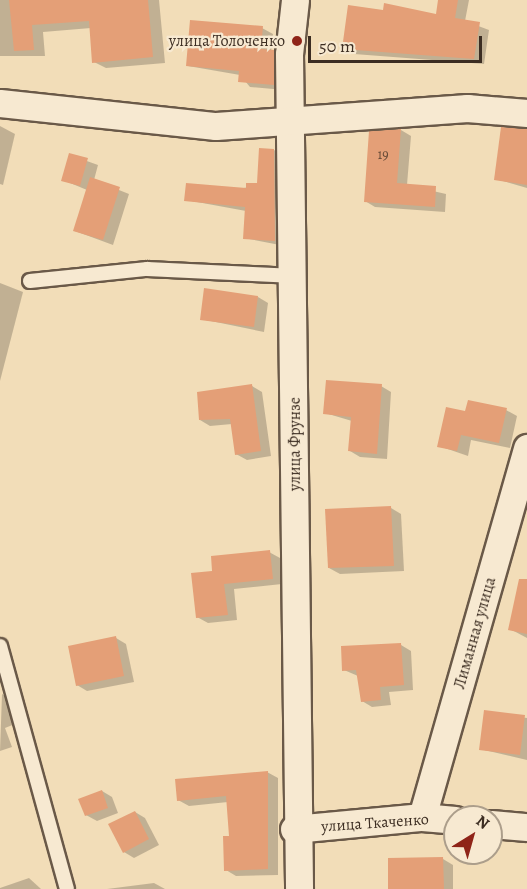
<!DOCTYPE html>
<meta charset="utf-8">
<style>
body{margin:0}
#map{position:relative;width:527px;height:889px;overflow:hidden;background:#f2ddb8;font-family:Alegreya,serif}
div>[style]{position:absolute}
.shadow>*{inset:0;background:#0003}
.building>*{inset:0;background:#e49f77}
.roads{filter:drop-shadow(2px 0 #6a5948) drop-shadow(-2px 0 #6a5948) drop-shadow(0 2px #6a5948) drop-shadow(0 -2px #6a5948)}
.lane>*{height:14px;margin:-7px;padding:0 7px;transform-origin:7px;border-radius:7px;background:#f7e9d1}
.street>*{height:27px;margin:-13.5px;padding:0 13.5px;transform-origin:13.5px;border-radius:13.5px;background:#f7e9d1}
.dots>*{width:16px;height:16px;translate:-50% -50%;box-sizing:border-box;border:3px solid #f7e9d1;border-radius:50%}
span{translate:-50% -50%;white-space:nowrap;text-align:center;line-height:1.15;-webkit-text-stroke:4.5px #f7e9d1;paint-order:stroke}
.number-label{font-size:14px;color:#664a37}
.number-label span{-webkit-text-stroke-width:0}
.poi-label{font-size:16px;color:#3c2d22}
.right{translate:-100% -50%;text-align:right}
.street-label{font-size:16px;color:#3c2d22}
.north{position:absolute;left:443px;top:805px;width:60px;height:60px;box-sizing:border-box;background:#f7e9d1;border:2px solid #ac9e8b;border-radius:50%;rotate:37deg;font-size:16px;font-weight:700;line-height:24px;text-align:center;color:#3c2d22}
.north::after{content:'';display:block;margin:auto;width:21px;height:27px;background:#8f2418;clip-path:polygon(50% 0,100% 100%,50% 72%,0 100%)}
.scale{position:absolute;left:308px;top:36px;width:174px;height:27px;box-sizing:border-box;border:3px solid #3c2d22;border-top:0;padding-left:8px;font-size:18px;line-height:21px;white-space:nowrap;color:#3c2d22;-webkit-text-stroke:4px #f7e9d1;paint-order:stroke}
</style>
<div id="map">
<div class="shadow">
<i style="clip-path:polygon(0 0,159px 0,165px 63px,106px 68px,94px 62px,91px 28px,43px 32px,45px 56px,0 56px)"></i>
<i style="clip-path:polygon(440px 0,469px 0,465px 21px,489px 30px,484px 64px,354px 54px,343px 48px,437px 15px)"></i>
<i style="clip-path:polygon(262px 28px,273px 34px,271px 52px,284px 58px,284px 90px,250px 87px,240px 75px,188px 66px)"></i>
<i style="clip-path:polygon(0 126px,15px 134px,3px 185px,0 184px)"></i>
<i style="clip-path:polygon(502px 128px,527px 128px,527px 188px,496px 179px)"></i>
<i style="clip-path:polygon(401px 130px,411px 136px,407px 185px,446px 194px,445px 212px,375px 207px,365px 201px)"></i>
<i style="clip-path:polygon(274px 150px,284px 156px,285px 246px,244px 238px,246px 211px,186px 200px,258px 185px)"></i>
<i style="clip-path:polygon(70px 155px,98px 165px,94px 180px,129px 194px,113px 245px,75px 231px,87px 190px,63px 180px)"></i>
<i style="clip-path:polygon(0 283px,23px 292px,0 381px)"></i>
<i style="clip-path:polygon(258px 297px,268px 303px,264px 332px,201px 319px)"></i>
<i style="clip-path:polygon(252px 386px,262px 392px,271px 456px,247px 460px,236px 454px,232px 424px,210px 426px,200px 420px)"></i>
<i style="clip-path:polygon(381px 386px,391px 392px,387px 459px,360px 457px,350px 451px,352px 421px,325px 413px)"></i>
<i style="clip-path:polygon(506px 410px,517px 416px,510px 448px,471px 440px,468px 456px,439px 446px,466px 413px)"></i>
<i style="clip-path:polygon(391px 508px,401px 514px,404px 571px,340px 574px,329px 568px)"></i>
<i style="clip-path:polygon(269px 552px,280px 558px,282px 584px,234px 589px,237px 620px,208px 623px,197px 617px,214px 573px)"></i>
<i style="clip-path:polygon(527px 593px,527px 638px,510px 629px)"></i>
<i style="clip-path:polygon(116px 638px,126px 644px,134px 682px,87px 691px,77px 685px)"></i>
<i style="clip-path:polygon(401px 645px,411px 651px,413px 690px,389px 692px,391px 705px,372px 707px,362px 701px,358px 676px,344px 670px)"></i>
<i style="clip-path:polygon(2px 694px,13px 700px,20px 722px,5px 728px,12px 747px,0 751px)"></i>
<i style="clip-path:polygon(485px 712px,527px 718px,527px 760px,480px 749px)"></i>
<i style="clip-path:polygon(267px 772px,278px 778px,278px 875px,236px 876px,226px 870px,231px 837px,228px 802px,189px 806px,178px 800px)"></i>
<i style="clip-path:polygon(102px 791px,112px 797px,118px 813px,97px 821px,86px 815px)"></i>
<i style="clip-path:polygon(135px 812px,145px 818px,159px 845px,134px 858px,124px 852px)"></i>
<i style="clip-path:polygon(389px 859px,443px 859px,453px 865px,453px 889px,388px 889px)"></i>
<i style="clip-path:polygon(29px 878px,41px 889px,0 889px,0 888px)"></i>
<i style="clip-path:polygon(154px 883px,165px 889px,107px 889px)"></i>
</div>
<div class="building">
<i style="clip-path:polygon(9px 0,148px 0,153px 57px,92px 63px,89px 21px,32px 25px,34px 50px,14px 51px)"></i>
<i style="clip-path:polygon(438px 0,458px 0,455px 18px,480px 22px,474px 59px,342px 49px,348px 5px,383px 10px,384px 3px,436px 14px)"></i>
<i style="clip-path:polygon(190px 20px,263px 26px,261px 49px,274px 50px,274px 85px,238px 82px,239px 71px,186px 66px)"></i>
<i style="clip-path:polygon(501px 127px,527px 129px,527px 185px,494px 180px)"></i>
<i style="clip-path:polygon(401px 129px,397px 183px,436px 186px,435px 207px,364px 202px,369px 131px)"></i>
<i style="clip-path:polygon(259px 148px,274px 149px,275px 241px,243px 239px,245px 207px,184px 201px,186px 183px,246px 188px,246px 183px,257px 183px)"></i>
<i style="clip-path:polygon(69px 153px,88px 158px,80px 186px,61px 181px)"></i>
<i style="clip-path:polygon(90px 177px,120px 187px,103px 240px,73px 231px)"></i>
<i style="clip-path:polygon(204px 288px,258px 296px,254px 327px,200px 320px)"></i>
<i style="clip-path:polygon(326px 380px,382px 384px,377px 454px,348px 451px,351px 417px,323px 414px)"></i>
<i style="clip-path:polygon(252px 384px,261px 451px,235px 455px,230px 419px,199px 420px,197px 392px)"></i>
<i style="clip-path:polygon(468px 400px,507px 408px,499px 443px,461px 435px,457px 451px,437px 447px,446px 407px,465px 411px)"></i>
<i style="clip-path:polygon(391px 506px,394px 566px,328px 568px,325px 509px)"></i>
<i style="clip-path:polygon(270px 550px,273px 579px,224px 584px,228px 615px,196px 618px,191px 573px,212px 571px,211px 556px)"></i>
<i style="clip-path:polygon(519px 579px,527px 579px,527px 634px,508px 630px)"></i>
<i style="clip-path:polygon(116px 636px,124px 676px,76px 686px,68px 646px)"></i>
<i style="clip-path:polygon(401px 643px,404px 685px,380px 687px,381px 700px,361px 702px,356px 670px,342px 671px,341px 646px)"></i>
<i style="clip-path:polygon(484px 710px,525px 715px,520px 755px,479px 750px)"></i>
<i style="clip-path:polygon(268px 771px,268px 869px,224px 871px,223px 836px,229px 836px,226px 796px,177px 801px,175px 779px)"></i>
<i style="clip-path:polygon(102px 790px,108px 808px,85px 816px,78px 799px)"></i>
<i style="clip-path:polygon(135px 811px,149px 839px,123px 853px,108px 824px)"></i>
<i style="clip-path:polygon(443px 857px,444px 889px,388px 889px,388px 858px)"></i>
</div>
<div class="roads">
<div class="lane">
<i style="left:30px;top:281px;width:118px;rotate:-5.9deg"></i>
<i style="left:147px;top:269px;width:148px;rotate:2.7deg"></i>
<i style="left:0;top:646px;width:252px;rotate:74.6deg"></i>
</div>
<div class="street">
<i style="left:295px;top:0;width:54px;rotate:96.3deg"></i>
<i style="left:289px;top:54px;width:835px;rotate:89.31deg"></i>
<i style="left:0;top:103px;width:217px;rotate:6.1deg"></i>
<i style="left:216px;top:126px;width:252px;rotate:-4.1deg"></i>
<i style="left:467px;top:108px;width:60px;rotate:4.8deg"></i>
<i style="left:422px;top:817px;width:384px;rotate:-74.1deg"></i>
<i style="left:491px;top:824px;width:36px;rotate:5deg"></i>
<i style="left:294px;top:829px;width:129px;rotate:-5.4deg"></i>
<i style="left:422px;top:817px;width:33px;rotate:5deg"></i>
</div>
</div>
<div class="dots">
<i style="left:297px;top:41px;background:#8f2418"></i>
</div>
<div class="number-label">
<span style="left:383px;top:155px">19</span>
</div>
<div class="poi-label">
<span class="right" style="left:285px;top:41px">улица Толоченко</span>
</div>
<div class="street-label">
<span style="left:295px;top:444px;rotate:-90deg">улица Фрунзе</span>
<span style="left:475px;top:633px;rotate:-74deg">Лиманная улица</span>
<span style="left:375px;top:823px;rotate:-4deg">улица Ткаченко</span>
</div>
<div class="north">N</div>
<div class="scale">50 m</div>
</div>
